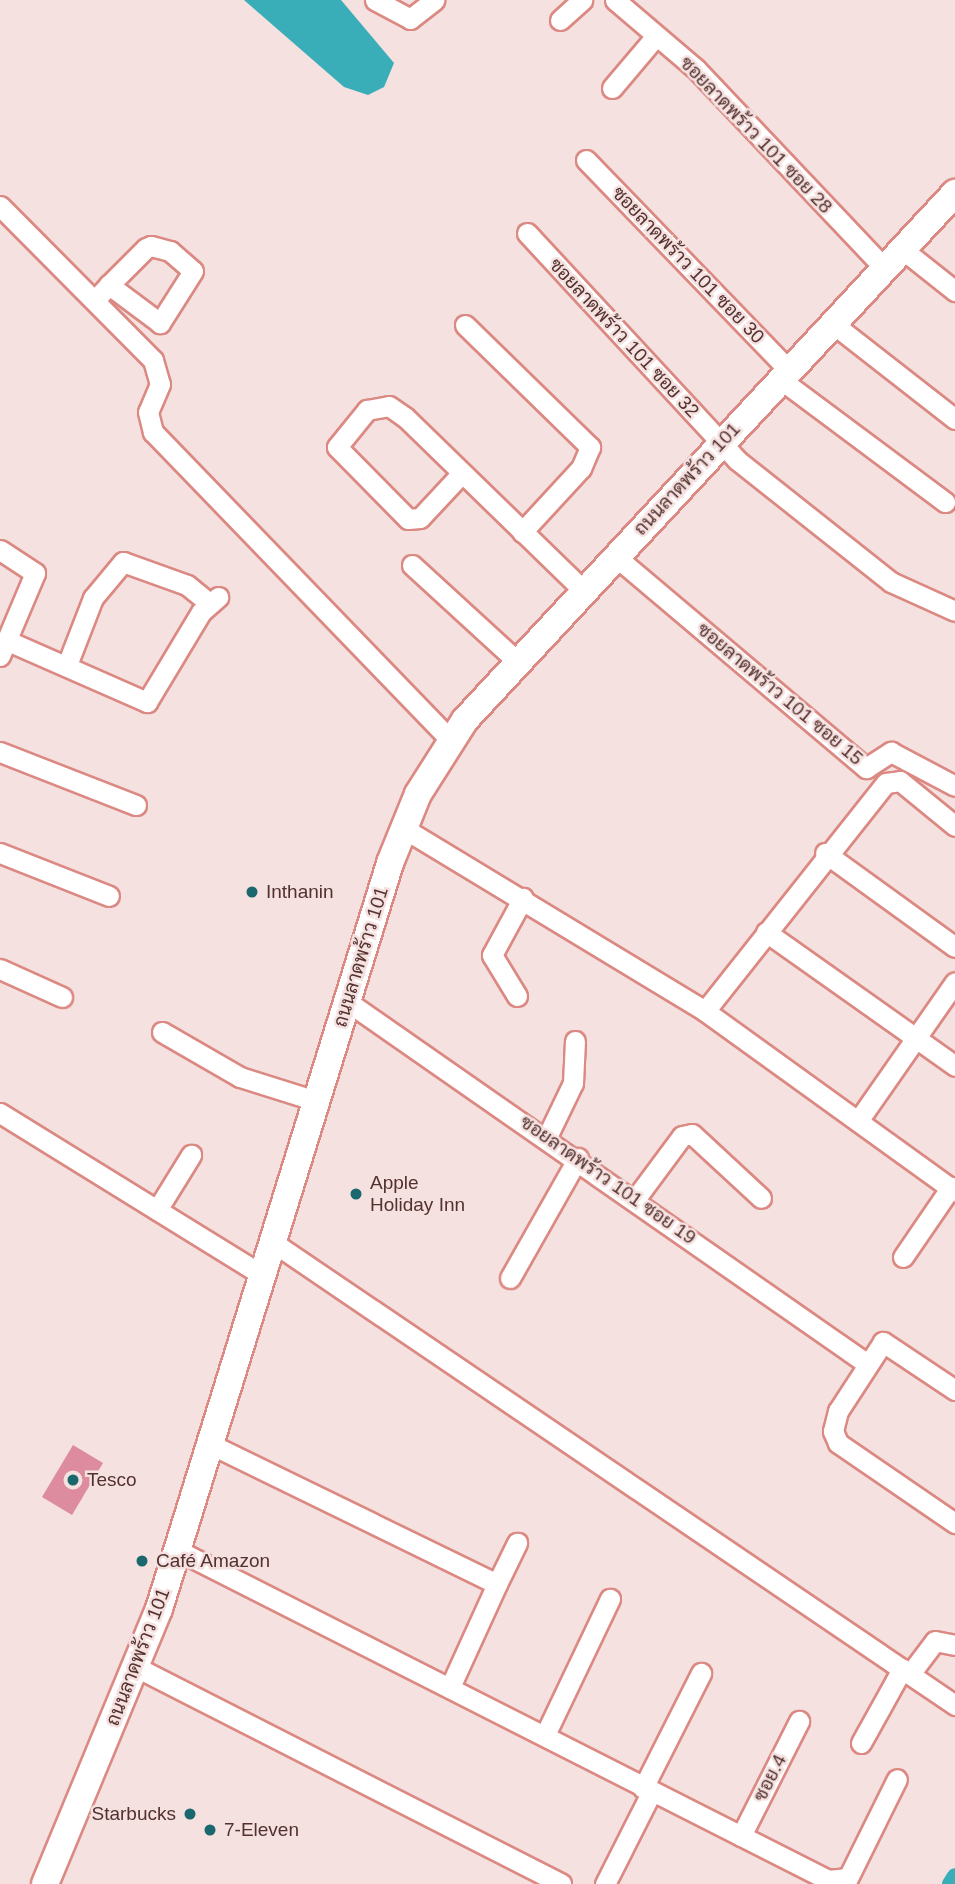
<!DOCTYPE html>
<meta charset="utf-8">
<style>
body{margin:0}
#map{position:relative;width:955px;height:1884px;overflow:hidden;background:#f4e1e0;font-family:Helvetica,Sarabun,sans-serif}
div>[style]{position:absolute}
.water>*{inset:0;background:#39adb8}
.canal>*{height:16px;margin:-8px;padding:0 8px;transform-origin:8px;border-radius:8px;background:#39adb8}
.building>*{inset:0;background:#dd8b9e}
.roads{filter:drop-shadow(2px 0 #db8982) drop-shadow(-2px 0 #db8982) drop-shadow(0 2px #db8982) drop-shadow(0 -2px #db8982)}
.street>*{height:19px;margin:-9.5px;padding:0 9.5px;transform-origin:9.5px;border-radius:9.5px;background:#fff}
.secondary>*{height:26px;margin:-13px;padding:0 13px;transform-origin:13px;border-radius:13px;background:#fff}
.dots>*{width:19px;height:19px;translate:-50% -50%;box-sizing:border-box;border:4px solid #f4e1e0;border-radius:50%}
span{translate:-50% -50%;white-space:nowrap;text-align:center;line-height:1.15;-webkit-text-stroke:5px #f4e1e0;paint-order:stroke}
.street-label{font-size:19px;color:#53312e}
.poi-label{font-size:19px;color:#53312e}
.left{translate:0 -50%;text-align:left}
.right{translate:-100% -50%;text-align:right}
</style>
<div id="map">
<div class="water">
<i style="clip-path:polygon(244px 0,341px 0,394px 63px,384px 87px,368px 95px,344px 87px)"></i>
</div>
<div class="canal">
<i style="left:950px;top:1884px;width:9px;rotate:-58deg"></i>
</div>
<div class="building">
<i style="clip-path:polygon(73px 1445px,103px 1463px,72px 1515px,42px 1497px)"></i>
</div>
<div class="roads">
<div class="street">
<i style="left:375px;top:0;width:40px;rotate:28deg"></i>
<i style="left:410px;top:19px;width:31px;rotate:-38deg"></i>
<i style="left:615px;top:0;width:106px;rotate:40.4deg"></i>
<i style="left:696px;top:69px;width:274px;rotate:46.6deg"></i>
<i style="left:560px;top:20px;width:30px;rotate:-42deg"></i>
<i style="left:612px;top:88px;width:68px;rotate:-49.8deg"></i>
<i style="left:586px;top:160px;width:292px;rotate:46deg"></i>
<i style="left:0;top:206px;width:217px;rotate:45.2deg"></i>
<i style="left:153px;top:360px;width:25px;rotate:74deg"></i>
<i style="left:160px;top:384px;width:30px;rotate:113deg"></i>
<i style="left:148px;top:412px;width:21px;rotate:76deg"></i>
<i style="left:153px;top:432px;width:428px;rotate:46deg"></i>
<i style="left:527px;top:233px;width:309px;rotate:47.2deg"></i>
<i style="left:737px;top:460px;width:196px;rotate:38.4deg"></i>
<i style="left:891px;top:582px;width:70px;rotate:24.4deg"></i>
<i style="left:902px;top:249px;width:68px;rotate:38.4deg"></i>
<i style="left:95px;top:300px;width:21px;rotate:-47deg"></i>
<i style="left:109px;top:285px;width:52px;rotate:-45deg"></i>
<i style="left:146px;top:248px;width:5px;rotate:-22deg"></i>
<i style="left:151px;top:246px;width:20px;rotate:15deg"></i>
<i style="left:170px;top:251px;width:30px;rotate:41deg"></i>
<i style="left:193px;top:271px;width:62px;rotate:122.4deg"></i>
<i style="left:160px;top:323px;width:64px;rotate:-143.3deg"></i>
<i style="left:832px;top:323px;width:156px;rotate:38deg"></i>
<i style="left:465px;top:325px;width:175px;rotate:44.3deg"></i>
<i style="left:590px;top:447px;width:23px;rotate:113deg"></i>
<i style="left:581px;top:468px;width:87px;rotate:132.7deg"></i>
<i style="left:780px;top:379px;width:206px;rotate:36.7deg"></i>
<i style="left:461px;top:474px;width:60px;rotate:133deg"></i>
<i style="left:420px;top:518px;width:12px;rotate:175deg"></i>
<i style="left:408px;top:519px;width:101px;rotate:-134.6deg"></i>
<i style="left:337px;top:447px;width:48px;rotate:-51deg"></i>
<i style="left:367px;top:410px;width:22px;rotate:-10deg"></i>
<i style="left:389px;top:406px;width:19px;rotate:35deg"></i>
<i style="left:405px;top:417px;width:248px;rotate:44.2deg"></i>
<i style="left:0;top:550px;width:42px;rotate:33.3deg"></i>
<i style="left:35px;top:573px;width:90px;rotate:112.9deg"></i>
<i style="left:615px;top:556px;width:329px;rotate:40.2deg"></i>
<i style="left:866px;top:768px;width:30px;rotate:-33deg"></i>
<i style="left:891px;top:752px;width:72px;rotate:28deg"></i>
<i style="left:412px;top:565px;width:144px;rotate:42.5deg"></i>
<i style="left:8px;top:641px;width:152px;rotate:23.7deg"></i>
<i style="left:147px;top:702px;width:105px;rotate:-59deg"></i>
<i style="left:201px;top:612px;width:23px;rotate:-41deg"></i>
<i style="left:67px;top:665px;width:72px;rotate:-68.8deg"></i>
<i style="left:93px;top:598px;width:47px;rotate:-50.2deg"></i>
<i style="left:123px;top:562px;width:68px;rotate:19.8deg"></i>
<i style="left:187px;top:585px;width:28px;rotate:39deg"></i>
<i style="left:0;top:752px;width:146px;rotate:21.3deg"></i>
<i style="left:403px;top:828px;width:353px;rotate:31.2deg"></i>
<i style="left:705px;top:1011px;width:308px;rotate:35.8deg"></i>
<i style="left:0;top:853px;width:117px;rotate:21.5deg"></i>
<i style="left:825px;top:853px;width:160px;rotate:35.9deg"></i>
<i style="left:766px;top:932px;width:232px;rotate:35.3deg"></i>
<i style="left:0;top:969px;width:68px;rotate:24.3deg"></i>
<i style="left:517px;top:996px;width:48px;rotate:-121.4deg"></i>
<i style="left:492px;top:955px;width:65px;rotate:-61.5deg"></i>
<i style="left:348px;top:1002px;width:631px;rotate:34.87deg"></i>
<i style="left:705px;top:1011px;width:291px;rotate:-51.6deg"></i>
<i style="left:886px;top:783px;width:14px;rotate:-8deg"></i>
<i style="left:900px;top:781px;width:71px;rotate:39.3deg"></i>
<i style="left:162px;top:1032px;width:90px;rotate:30deg"></i>
<i style="left:240px;top:1077px;width:80px;rotate:17.5deg"></i>
<i style="left:0;top:1113px;width:307px;rotate:31.7deg"></i>
<i style="left:858px;top:1121px;width:169px;rotate:-55.1deg"></i>
<i style="left:547px;top:1137px;width:60px;rotate:-64.3deg"></i>
<i style="left:573px;top:1083px;width:42px;rotate:-87.3deg"></i>
<i style="left:636px;top:1198px;width:77px;rotate:-53.4deg"></i>
<i style="left:682px;top:1136px;width:10px;rotate:-11deg"></i>
<i style="left:692px;top:1134px;width:94px;rotate:42.8deg"></i>
<i style="left:157px;top:1210px;width:65px;rotate:-58.3deg"></i>
<i style="left:271px;top:1241px;width:827px;rotate:34.15deg"></i>
<i style="left:903px;top:1257px;width:85px;rotate:-55.6deg"></i>
<i style="left:510px;top:1278px;width:138px;rotate:-60.5deg"></i>
<i style="left:955px;top:1390px;width:87px;rotate:-146.3deg"></i>
<i style="left:883px;top:1342px;width:82px;rotate:123.1deg"></i>
<i style="left:838px;top:1411px;width:21px;rotate:104deg"></i>
<i style="left:833px;top:1431px;width:13px;rotate:67deg"></i>
<i style="left:838px;top:1443px;width:142px;rotate:34.4deg"></i>
<i style="left:210px;top:1444px;width:319px;rotate:26deg"></i>
<i style="left:497px;top:1584px;width:113px;rotate:114.5deg"></i>
<i style="left:177px;top:1550px;width:730px;rotate:26.88deg"></i>
<i style="left:828px;top:1880px;width:20px;rotate:-6deg"></i>
<i style="left:848px;top:1878px;width:110px;rotate:-63.7deg"></i>
<i style="left:497px;top:1584px;width:46px;rotate:-64deg"></i>
<i style="left:136px;top:1667px;width:477px;rotate:27deg"></i>
<i style="left:910px;top:1674px;width:41px;rotate:-52.9deg"></i>
<i style="left:935px;top:1641px;width:20px;rotate:11deg"></i>
<i style="left:545px;top:1735px;width:151px;rotate:-64.5deg"></i>
<i style="left:861px;top:1743px;width:85px;rotate:-61deg"></i>
<i style="left:643px;top:1788px;width:129px;rotate:-63.2deg"></i>
<i style="left:741px;top:1836px;width:129px;rotate:-63.2deg"></i>
<i style="left:605px;top:1884px;width:102px;rotate:-63.2deg"></i>
</div>
<div class="secondary">
<i style="left:45px;top:1884px;width:298px;rotate:-67.5deg"></i>
<i style="left:159px;top:1609px;width:781px;rotate:-72.79deg"></i>
<i style="left:390px;top:863px;width:74px;rotate:-67.9deg"></i>
<i style="left:418px;top:794px;width:88px;rotate:-57.6deg"></i>
<i style="left:465px;top:720px;width:720px;rotate:-47.08deg"></i>
</div>
</div>
<div class="dots">
<i style="left:252px;top:892px;background:#1a676e"></i>
<i style="left:356px;top:1194px;background:#1a676e"></i>
<i style="left:73px;top:1480px;background:#1a676e"></i>
<i style="left:142px;top:1561px;background:#1a676e"></i>
<i style="left:190px;top:1814px;background:#1a676e"></i>
<i style="left:210px;top:1830px;background:#1a676e"></i>
</div>
<div class="street-label">
<span style="left:756px;top:135px;rotate:46deg">ซอยลาดพร้าว 101 ซอย 28</span>
<span style="left:688px;top:265px;rotate:46deg">ซอยลาดพร้าว 101 ซอย 30</span>
<span style="left:624px;top:338px;rotate:47deg">ซอยลาดพร้าว 101 ซอย 32</span>
<span style="left:687px;top:479px;rotate:-47deg">ถนนลาดพร้าว 101</span>
<span style="left:780px;top:694px;rotate:40deg">ซอยลาดพร้าว 101 ซอย 15</span>
<span style="left:361px;top:957px;rotate:-73deg">ถนนลาดพร้าว 101</span>
<span style="left:608px;top:1180px;rotate:35deg">ซอยลาดพร้าว 101 ซอย 19</span>
<span style="left:138px;top:1657px;rotate:-69deg">ถนนลาดพร้าว 101</span>
<span style="left:770px;top:1778px;rotate:-63deg">ซอย.4</span>
</div>
<div class="poi-label">
<span class="left" style="left:266px;top:892px">Inthanin</span>
<span class="left" style="left:370px;top:1194px">Apple<br>Holiday Inn</span>
<span class="left" style="left:87px;top:1480px">Tesco</span>
<span class="left" style="left:156px;top:1561px">Café Amazon</span>
<span class="right" style="left:176px;top:1814px">Starbucks</span>
<span class="left" style="left:224px;top:1830px">7-Eleven</span>
</div>
</div>
